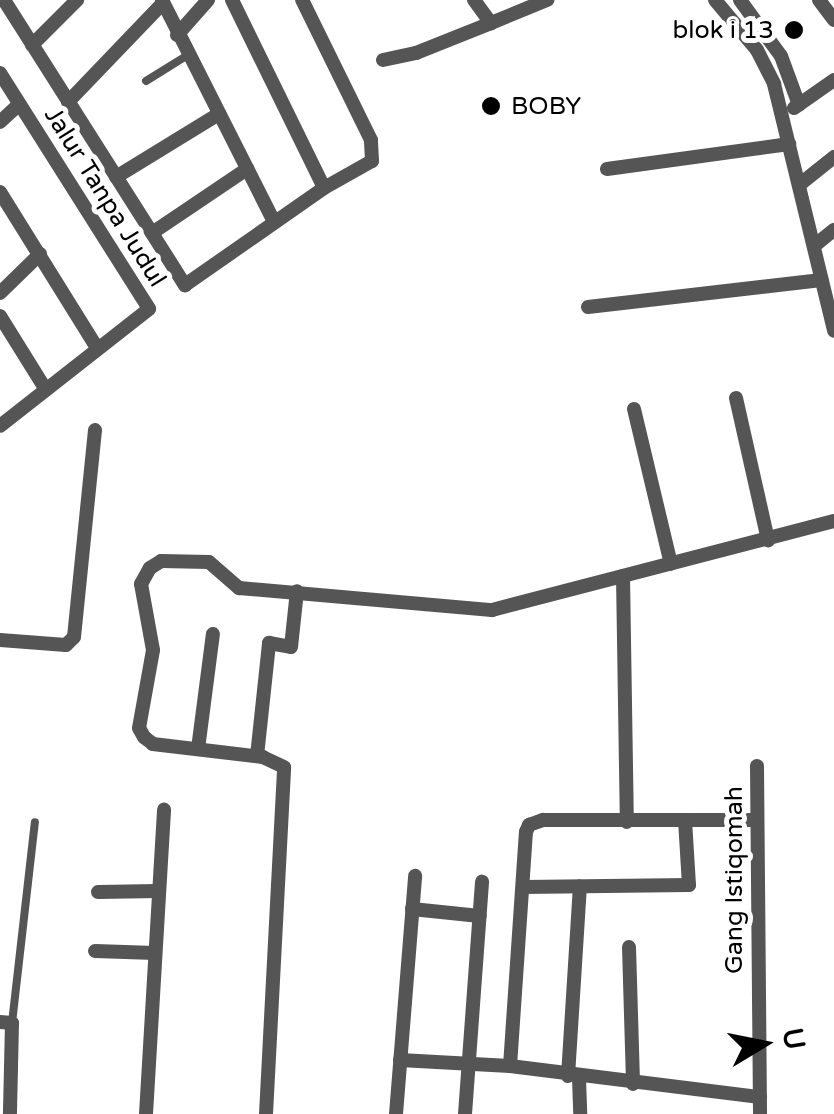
<!DOCTYPE html>
<style>
body{margin:0}
#map{position:relative;width:834px;height:1114px;overflow:hidden;background:#fff;font-family:"Varela Round",sans-serif}
div>[style]{position:absolute}
.lane>*{height:8px;margin:-4px;padding:0 4px;transform-origin:4px;border-radius:4px;background:#555}
.street>*{height:14px;margin:-7px;padding:0 7px;transform-origin:7px;border-radius:7px;background:#555}
.dots>*{width:28px;height:28px;translate:-50% -50%;box-sizing:border-box;border:5px solid #fff;border-radius:50%}
span{translate:-50% -50%;white-space:nowrap;text-align:center;line-height:1.15;-webkit-text-stroke:10px #fff;paint-order:stroke}
.poi-label{font-size:25px;color:#000}
.right{translate:-100% -50%;text-align:right}
.left{translate:0 -50%;text-align:left}
.street-label{font-size:25px;color:#000}
.north{position:absolute;left:714px;top:994px;width:100px;height:100px;-webkit-text-stroke:8px #fff;paint-order:stroke;rotate:80deg;font-size:28px;font-weight:700;line-height:40px;text-align:center;color:#000}
.north::after{content:'';display:block;margin:auto;width:35px;height:45px;background:#000;clip-path:polygon(50% 0,100% 100%,50% 72%,0 100%)}
</style>
<div id="map">
<div class="lane">
<i style="left:146px;top:81px;width:49px;rotate:-31.8deg"></i>
<i style="left:12px;top:1023px;width:202px;rotate:-83.5deg"></i>
</div>
<div class="street">
<i style="left:4px;top:0;width:338px;rotate:57.6deg"></i>
<i style="left:185px;top:285px;width:169px;rotate:-34.9deg"></i>
<i style="left:324px;top:188px;width:55px;rotate:-29.4deg"></i>
<i style="left:372px;top:161px;width:21px;rotate:-93deg"></i>
<i style="left:371px;top:140px;width:156px;rotate:-116.2deg"></i>
<i style="left:162px;top:0;width:249px;rotate:63.2deg"></i>
<i style="left:232px;top:0;width:209px;rotate:63.9deg"></i>
<i style="left:474px;top:0;width:29px;rotate:54deg"></i>
<i style="left:491px;top:23px;width:61px;rotate:-22.3deg"></i>
<i style="left:715px;top:0;width:65px;rotate:50deg"></i>
<i style="left:757px;top:50px;width:38px;rotate:63deg"></i>
<i style="left:774px;top:84px;width:254px;rotate:76.3deg"></i>
<i style="left:740px;top:0;width:69px;rotate:53.8deg"></i>
<i style="left:781px;top:56px;width:52px;rotate:69.8deg"></i>
<i style="left:819px;top:0;width:25px;rotate:53deg"></i>
<i style="left:177px;top:35px;width:47px;rotate:-48.5deg"></i>
<i style="left:32px;top:45px;width:64px;rotate:-45deg"></i>
<i style="left:383px;top:60px;width:34px;rotate:-12deg"></i>
<i style="left:416px;top:53px;width:81px;rotate:-21.8deg"></i>
<i style="left:0;top:73px;width:279px;rotate:57.7deg"></i>
<i style="left:149px;top:309px;width:189px;rotate:141.9deg"></i>
<i style="left:68px;top:102px;width:137px;rotate:-46.2deg"></i>
<i style="left:794px;top:108px;width:49px;rotate:-35deg"></i>
<i style="left:0;top:122px;width:26px;rotate:-43deg"></i>
<i style="left:607px;top:169px;width:184px;rotate:-7.8deg"></i>
<i style="left:116px;top:177px;width:121px;rotate:-31.5deg"></i>
<i style="left:799px;top:185px;width:45px;rotate:-38.7deg"></i>
<i style="left:0;top:192px;width:184px;rotate:58.1deg"></i>
<i style="left:152px;top:233px;width:115px;rotate:-34deg"></i>
<i style="left:814px;top:246px;width:26px;rotate:-39deg"></i>
<i style="left:0;top:293px;width:56px;rotate:-44.3deg"></i>
<i style="left:588px;top:307px;width:235px;rotate:-6.6deg"></i>
<i style="left:0;top:316px;width:87px;rotate:58.1deg"></i>
<i style="left:736px;top:398px;width:146px;rotate:77.3deg"></i>
<i style="left:634px;top:409px;width:159px;rotate:76.6deg"></i>
<i style="left:623px;top:576px;width:246px;rotate:89.1deg"></i>
<i style="left:0;top:640px;width:66px;rotate:4.3deg"></i>
<i style="left:66px;top:645px;width:11px;rotate:-45deg"></i>
<i style="left:74px;top:637px;width:208px;rotate:-84.2deg"></i>
<i style="left:198px;top:749px;width:116px;rotate:-82.6deg"></i>
<i style="left:257px;top:756px;width:114px;rotate:-83.9deg"></i>
<i style="left:269px;top:643px;width:22px;rotate:10deg"></i>
<i style="left:291px;top:647px;width:56px;rotate:-83.9deg"></i>
<i style="left:757px;top:766px;width:348px;rotate:89.5deg"></i>
<i style="left:685px;top:820px;width:71px"></i>
<i style="left:98px;top:892px;width:60px;rotate:-1deg"></i>
<i style="left:412px;top:909px;width:68px;rotate:5.9deg"></i>
<i style="left:629px;top:947px;width:137px;rotate:88.3deg"></i>
<i style="left:95px;top:951px;width:60px;rotate:1.9deg"></i>
<i style="left:0;top:1022px;width:12px;rotate:5deg"></i>
<i style="left:12px;top:1023px;width:91px;rotate:91.3deg"></i>
<i style="left:400px;top:1060px;width:110px;rotate:3.1deg"></i>
<i style="left:510px;top:1066px;width:252px;rotate:7.1deg"></i>
<i style="left:510px;top:1066px;width:235px;rotate:-86.1deg"></i>
<i style="left:526px;top:832px;width:8px;rotate:-67deg"></i>
<i style="left:529px;top:825px;width:15px;rotate:-20deg"></i>
<i style="left:543px;top:820px;width:142px"></i>
<i style="left:685px;top:820px;width:65px;rotate:86.5deg"></i>
<i style="left:689px;top:885px;width:166px;rotate:179.3deg"></i>
<i style="left:568px;top:1076px;width:190px;rotate:-86.4deg"></i>
<i style="left:579px;top:1078px;width:36px;rotate:88deg"></i>
<i style="left:146px;top:1114px;width:305px;rotate:-86.6deg"></i>
<i style="left:266px;top:1114px;width:347px;rotate:-87deg"></i>
<i style="left:284px;top:767px;width:23px;rotate:-155deg"></i>
<i style="left:263px;top:757px;width:111px;rotate:-173.3deg"></i>
<i style="left:153px;top:744px;width:11px;rotate:-142deg"></i>
<i style="left:144px;top:737px;width:10px;rotate:-119deg"></i>
<i style="left:139px;top:728px;width:79px;rotate:-79.8deg"></i>
<i style="left:153px;top:650px;width:67px;rotate:-100.3deg"></i>
<i style="left:141px;top:584px;width:18px;rotate:-61deg"></i>
<i style="left:150px;top:568px;width:13px;rotate:-32deg"></i>
<i style="left:161px;top:561px;width:48px;rotate:1.2deg"></i>
<i style="left:209px;top:562px;width:40px;rotate:41deg"></i>
<i style="left:239px;top:588px;width:254px;rotate:5deg"></i>
<i style="left:492px;top:610px;width:353px;rotate:-14.6deg"></i>
<i style="left:396px;top:1114px;width:239px;rotate:-85.4deg"></i>
<i style="left:465px;top:1114px;width:233px;rotate:-85.8deg"></i>
</div>
<div class="dots">
<i style="left:794px;top:30px;background:#000"></i>
<i style="left:491px;top:106px;background:#000"></i>
</div>
<div class="poi-label">
<span class="right" style="left:774px;top:30px">blok i 13</span>
<span class="left" style="left:511px;top:106px">BOBY</span>
</div>
<div class="street-label">
<span style="left:105px;top:197px;rotate:58deg">Jalur Tanpa Judul</span>
<span style="left:734px;top:880px;rotate:-90deg">Gang Istiqomah</span>
</div>
<div class="north">U</div>
</div>
